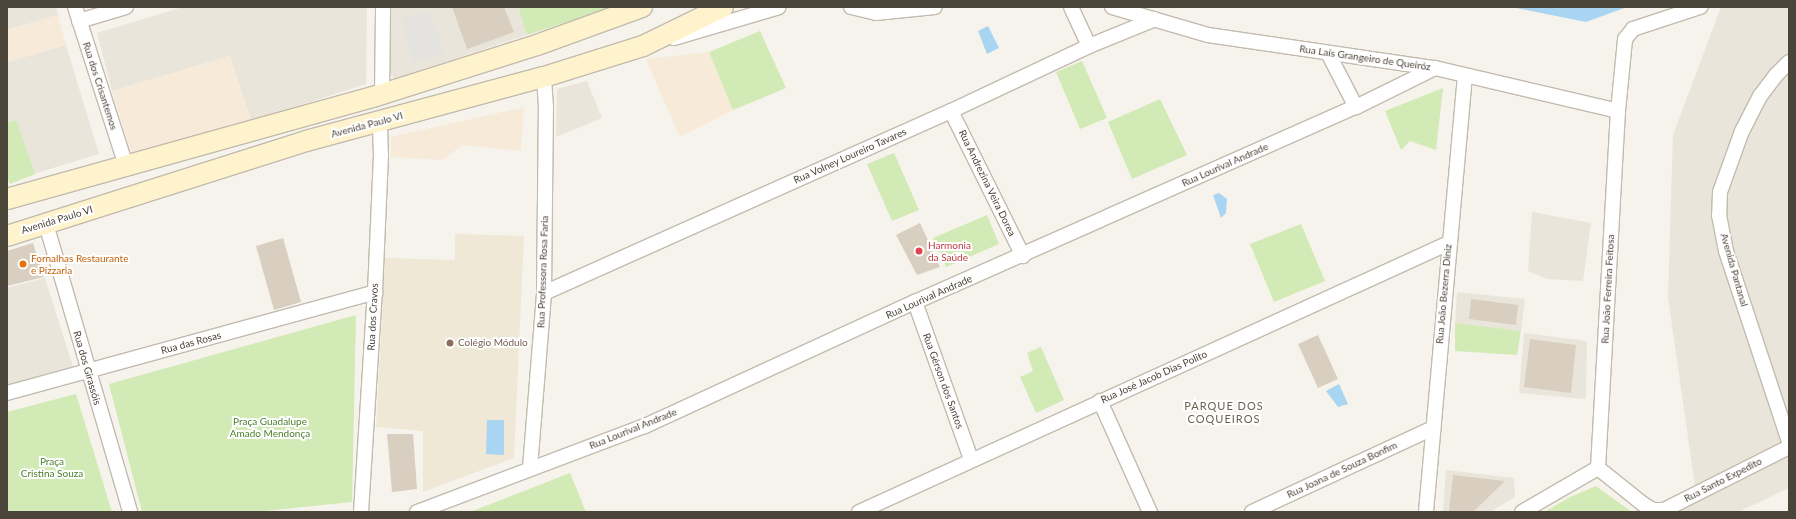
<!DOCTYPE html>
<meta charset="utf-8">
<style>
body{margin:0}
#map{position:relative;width:1796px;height:519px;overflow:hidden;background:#f6f3ec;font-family:Lato,sans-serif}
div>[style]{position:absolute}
.residential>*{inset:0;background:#eae5da}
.commercial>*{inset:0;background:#f7ead8}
.education>*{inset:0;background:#efe8d6}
.green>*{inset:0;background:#d2eab5}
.parking>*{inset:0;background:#e5e3e0}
.water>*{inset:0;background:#a9d4f2}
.building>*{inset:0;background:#d8cfc1}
.roads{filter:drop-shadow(1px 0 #c2bbae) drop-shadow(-1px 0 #c2bbae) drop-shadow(0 1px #c2bbae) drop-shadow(0 -1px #c2bbae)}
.street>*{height:14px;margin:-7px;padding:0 7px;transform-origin:7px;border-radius:7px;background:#fff}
.secondary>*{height:20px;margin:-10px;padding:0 10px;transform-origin:10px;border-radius:10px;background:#fff3cd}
.dots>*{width:11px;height:11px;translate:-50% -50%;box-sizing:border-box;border:2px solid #fff;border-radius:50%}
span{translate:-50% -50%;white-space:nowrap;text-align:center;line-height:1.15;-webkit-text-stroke:4px #fff;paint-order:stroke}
.street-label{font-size:10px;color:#4b4439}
.health-label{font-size:10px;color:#be3a42}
.left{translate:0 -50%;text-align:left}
.food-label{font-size:10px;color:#c56008}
.education-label{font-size:10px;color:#785e54}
.park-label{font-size:10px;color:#4a7f2a}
.neighbourhood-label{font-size:11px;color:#6e6250;letter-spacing:1px}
.frame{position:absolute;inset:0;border:8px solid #4b4439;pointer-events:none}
</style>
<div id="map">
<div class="residential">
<i style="clip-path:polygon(7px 7px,56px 7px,58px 15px,7px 30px)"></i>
<i style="clip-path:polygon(183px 7px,367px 7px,366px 84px,251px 121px,230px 56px,112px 91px,97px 33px)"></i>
<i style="clip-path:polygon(391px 7px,518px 7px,527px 35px,394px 79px,388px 68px)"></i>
<i style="clip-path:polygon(1721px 7px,1789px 7px,1789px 488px,1738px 512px,1655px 512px,1696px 493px,1668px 297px,1673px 135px)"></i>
<i style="clip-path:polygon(66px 45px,99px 154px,7px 182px,7px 62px)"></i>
<i style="clip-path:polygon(587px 81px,602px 118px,556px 137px,557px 89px)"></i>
<i style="clip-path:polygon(1532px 212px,1591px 223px,1583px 281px,1547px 279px,1528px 271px)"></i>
<i style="clip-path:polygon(45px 278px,73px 367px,7px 386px,7px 288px)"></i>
<i style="clip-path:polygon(1457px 292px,1525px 299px,1521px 331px,1455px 324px)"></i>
<i style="clip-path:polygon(1524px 333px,1587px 341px,1586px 399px,1519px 393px)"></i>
<i style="clip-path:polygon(1446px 470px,1514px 478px,1515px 497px,1490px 512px,1443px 512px)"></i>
</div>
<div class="commercial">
<i style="clip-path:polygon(58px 15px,66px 45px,7px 62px,7px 30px)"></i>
<i style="clip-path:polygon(709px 52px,733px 110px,680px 137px,646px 59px)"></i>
<i style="clip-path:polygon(230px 56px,251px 121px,132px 155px,112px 91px)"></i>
<i style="clip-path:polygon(524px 107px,521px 151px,462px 145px,443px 160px,391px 157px,391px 137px)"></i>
</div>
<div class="education">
<i style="clip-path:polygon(455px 234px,524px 236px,514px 458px,423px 492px,423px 431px,376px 427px,385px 258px,455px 260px)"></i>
</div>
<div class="green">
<i style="clip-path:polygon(518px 7px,614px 7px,527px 35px)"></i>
<i style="clip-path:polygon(760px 31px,786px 88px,733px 110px,709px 52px)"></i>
<i style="clip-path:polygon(1082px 61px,1107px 118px,1080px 129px,1056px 72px)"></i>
<i style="clip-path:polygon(1443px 88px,1436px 150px,1410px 141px,1401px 150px,1385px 111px)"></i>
<i style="clip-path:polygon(1160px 99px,1187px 155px,1132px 179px,1108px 122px)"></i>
<i style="clip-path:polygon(16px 120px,35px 174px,10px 184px,7px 176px,7px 123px)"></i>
<i style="clip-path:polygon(894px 153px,919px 210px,892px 221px,867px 164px)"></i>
<i style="clip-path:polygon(987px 215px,999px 244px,946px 267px,933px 238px)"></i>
<i style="clip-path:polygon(1301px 224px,1325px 281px,1274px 302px,1250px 244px)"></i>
<i style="clip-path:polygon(356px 315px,352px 502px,255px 512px,142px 512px,109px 384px)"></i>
<i style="clip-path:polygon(1455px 323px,1521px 331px,1517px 355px,1455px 351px)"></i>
<i style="clip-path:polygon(1041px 347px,1064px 400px,1036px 413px,1020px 377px,1033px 371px,1027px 353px)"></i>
<i style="clip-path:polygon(76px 394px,112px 512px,7px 512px,7px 412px)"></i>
<i style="clip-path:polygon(570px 473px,586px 512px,470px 512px)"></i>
<i style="clip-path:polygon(1596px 486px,1632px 512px,1544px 512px,1570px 497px)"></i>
</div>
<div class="parking">
<i style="clip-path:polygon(430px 10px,444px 53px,413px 63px,401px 19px)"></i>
</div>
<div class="water">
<i style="clip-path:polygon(1511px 7px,1627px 7px,1586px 22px)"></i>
<i style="clip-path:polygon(988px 26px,999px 48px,987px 54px,978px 31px)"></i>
<i style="clip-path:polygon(1219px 193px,1227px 199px,1226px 213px,1221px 218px,1213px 195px)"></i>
<i style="clip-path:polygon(1339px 384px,1348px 404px,1338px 407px,1326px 391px)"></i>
<i style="clip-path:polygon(487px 420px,504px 420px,504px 455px,486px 454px)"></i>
</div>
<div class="building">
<i style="clip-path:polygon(452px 7px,504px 7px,514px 32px,467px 49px)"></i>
<i style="clip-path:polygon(920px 223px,940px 267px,917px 275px,896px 235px)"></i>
<i style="clip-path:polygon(283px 238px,301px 302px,274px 310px,256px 246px)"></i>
<i style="clip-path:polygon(33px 243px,44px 277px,7px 286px,7px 251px)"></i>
<i style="clip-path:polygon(1471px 299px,1518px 305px,1516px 325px,1469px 319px)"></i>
<i style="clip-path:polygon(1318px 335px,1338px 379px,1318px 388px,1298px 344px)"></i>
<i style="clip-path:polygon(1530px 339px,1576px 345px,1571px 393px,1524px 387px)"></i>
<i style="clip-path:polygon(387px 434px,413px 434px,417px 489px,392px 492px)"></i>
<i style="clip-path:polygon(1453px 475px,1505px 481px,1473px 512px,1449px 512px)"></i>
</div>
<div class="roads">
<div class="street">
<i style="left:75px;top:7px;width:167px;rotate:72.2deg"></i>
<i style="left:851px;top:7px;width:26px;rotate:13deg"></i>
<i style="left:876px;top:13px;width:59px;rotate:-5.8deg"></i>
<i style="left:1071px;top:7px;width:43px;rotate:65.2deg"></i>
<i style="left:1112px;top:7px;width:100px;rotate:16.3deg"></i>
<i style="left:1208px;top:35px;width:229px;rotate:8.3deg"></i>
<i style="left:1435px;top:68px;width:188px;rotate:13.2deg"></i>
<i style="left:79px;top:21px;width:49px;rotate:-16.6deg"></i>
<i style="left:674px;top:38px;width:109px;rotate:-16.4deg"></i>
<i style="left:1328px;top:53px;width:61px;rotate:62.6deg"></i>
<i style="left:1789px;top:62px;width:18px;rotate:135deg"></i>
<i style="left:1776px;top:75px;width:26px;rotate:127deg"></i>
<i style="left:1760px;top:96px;width:39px;rotate:117deg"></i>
<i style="left:1742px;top:131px;width:65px;rotate:109.8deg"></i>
<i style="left:1720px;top:192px;width:23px;rotate:92deg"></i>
<i style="left:1719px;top:215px;width:37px;rotate:79deg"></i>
<i style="left:1726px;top:251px;width:201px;rotate:71.7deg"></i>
<i style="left:382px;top:94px;width:87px;rotate:-89.3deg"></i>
<i style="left:951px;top:111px;width:162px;rotate:63.6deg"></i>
<i style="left:46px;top:224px;width:300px;rotate:73.7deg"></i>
<i style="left:544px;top:293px;width:446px;rotate:-24.1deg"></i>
<i style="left:951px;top:111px;width:153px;rotate:-25.2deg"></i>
<i style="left:1089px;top:46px;width:71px;rotate:-22.2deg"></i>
<i style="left:915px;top:302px;width:167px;rotate:70.4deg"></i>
<i style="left:7px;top:393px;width:382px;rotate:-15.3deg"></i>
<i style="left:1100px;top:401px;width:122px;rotate:65.8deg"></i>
<i style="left:530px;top:468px;width:176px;rotate:-85.4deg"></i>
<i style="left:544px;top:293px;width:186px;rotate:-89.4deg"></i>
<i style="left:546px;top:107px;width:30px;rotate:-94deg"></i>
<i style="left:1598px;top:468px;width:358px;rotate:-86.8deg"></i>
<i style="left:1618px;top:111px;width:72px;rotate:-84.4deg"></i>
<i style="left:1625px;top:39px;width:13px;rotate:-51deg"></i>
<i style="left:1633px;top:29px;width:71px;rotate:-18.2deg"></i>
<i style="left:1598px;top:468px;width:58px;rotate:38.7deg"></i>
<i style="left:1643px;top:504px;width:12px;rotate:31deg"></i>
<i style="left:1653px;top:510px;width:11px"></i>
<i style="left:1664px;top:510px;width:140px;rotate:-26.7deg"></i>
<i style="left:361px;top:512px;width:220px;rotate:-86.4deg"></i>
<i style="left:375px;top:292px;width:136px;rotate:-87.5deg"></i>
<i style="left:381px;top:156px;width:34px;rotate:-92deg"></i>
<i style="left:417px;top:512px;width:244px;rotate:-20.7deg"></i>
<i style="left:645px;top:426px;width:297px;rotate:-24.7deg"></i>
<i style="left:915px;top:302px;width:482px;rotate:-23.9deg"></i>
<i style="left:1356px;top:107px;width:88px;rotate:-26.3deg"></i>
<i style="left:859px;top:512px;width:648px;rotate:-24.51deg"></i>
<i style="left:1252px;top:512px;width:200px;rotate:-24.9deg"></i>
<i style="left:1426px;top:512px;width:438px;rotate:-84.9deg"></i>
<i style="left:1522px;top:512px;width:88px;rotate:-30.1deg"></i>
</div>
<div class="secondary">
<i style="left:7px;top:199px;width:380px;rotate:-15.6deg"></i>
<i style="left:373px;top:97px;width:172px;rotate:-17.6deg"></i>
<i style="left:537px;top:45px;width:112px;rotate:-19.9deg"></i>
<i style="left:7px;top:236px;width:314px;rotate:-17.6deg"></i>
<i style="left:306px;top:141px;width:246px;rotate:-15.1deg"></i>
<i style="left:544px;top:77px;width:104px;rotate:-17.4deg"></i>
<i style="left:643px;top:46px;width:89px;rotate:-26deg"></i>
</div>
</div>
<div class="dots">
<i style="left:919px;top:251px;background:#e0444e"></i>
<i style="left:23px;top:264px;background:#e8710a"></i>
<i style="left:450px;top:343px;background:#8d6e63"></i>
</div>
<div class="street-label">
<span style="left:1365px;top:58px;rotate:8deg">Rua Laís Grangeiro de Queiróz</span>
<span style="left:100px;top:86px;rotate:72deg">Rua dos Crisantemos</span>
<span style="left:367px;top:125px;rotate:-15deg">Avenida Paulo VI</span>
<span style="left:850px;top:156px;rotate:-24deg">Rua Volney Loureiro Tavares</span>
<span style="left:1225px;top:165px;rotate:-24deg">Rua Lourival Andrade</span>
<span style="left:987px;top:183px;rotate:64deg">Rua Andrezina Veira Dorea</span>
<span style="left:57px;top:220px;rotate:-17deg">Avenida Paulo VI</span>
<span style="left:1734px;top:270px;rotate:74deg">Avenida Pantanal</span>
<span style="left:543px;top:272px;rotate:-88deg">Rua Professora Rosa Faria</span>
<span style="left:1608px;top:289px;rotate:-87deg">Rua João Ferreira Feitosa</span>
<span style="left:1444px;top:294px;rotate:-85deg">Rua João Bezerra Diniz</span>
<span style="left:929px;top:297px;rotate:-24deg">Rua Lourival Andrade</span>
<span style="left:373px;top:317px;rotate:-87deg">Rua dos Cravos</span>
<span style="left:191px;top:343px;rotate:-15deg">Rua das Rosas</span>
<span style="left:87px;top:368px;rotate:74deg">Rua dos Girassóis</span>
<span style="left:1154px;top:377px;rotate:-24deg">Rua José Jacob Dias Polito</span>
<span style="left:943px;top:381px;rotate:70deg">Rua Gérson dos Santos</span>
<span style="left:633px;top:429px;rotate:-22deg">Rua Lourival Andrade</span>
<span style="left:1342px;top:470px;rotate:-25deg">Rua Joana de Souza Bonfim</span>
<span style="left:1723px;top:480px;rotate:-27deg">Rua Santo Expedito</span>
</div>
<div class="health-label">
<span class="left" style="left:928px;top:251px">Harmonia<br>da Saúde</span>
</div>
<div class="food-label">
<span class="left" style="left:31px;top:264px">Fornalhas Restaurante<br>e Pizzaria</span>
</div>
<div class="education-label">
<span class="left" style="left:458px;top:343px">Colégio Módulo</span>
</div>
<div class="park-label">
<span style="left:270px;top:427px">Praça Guadalupe<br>Amado Mendonça</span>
<span style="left:52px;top:467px">Praça<br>Cristina Souza</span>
</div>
<div class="neighbourhood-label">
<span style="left:1224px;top:413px">PARQUE DOS<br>COQUEIROS</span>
</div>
<div class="frame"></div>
</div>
